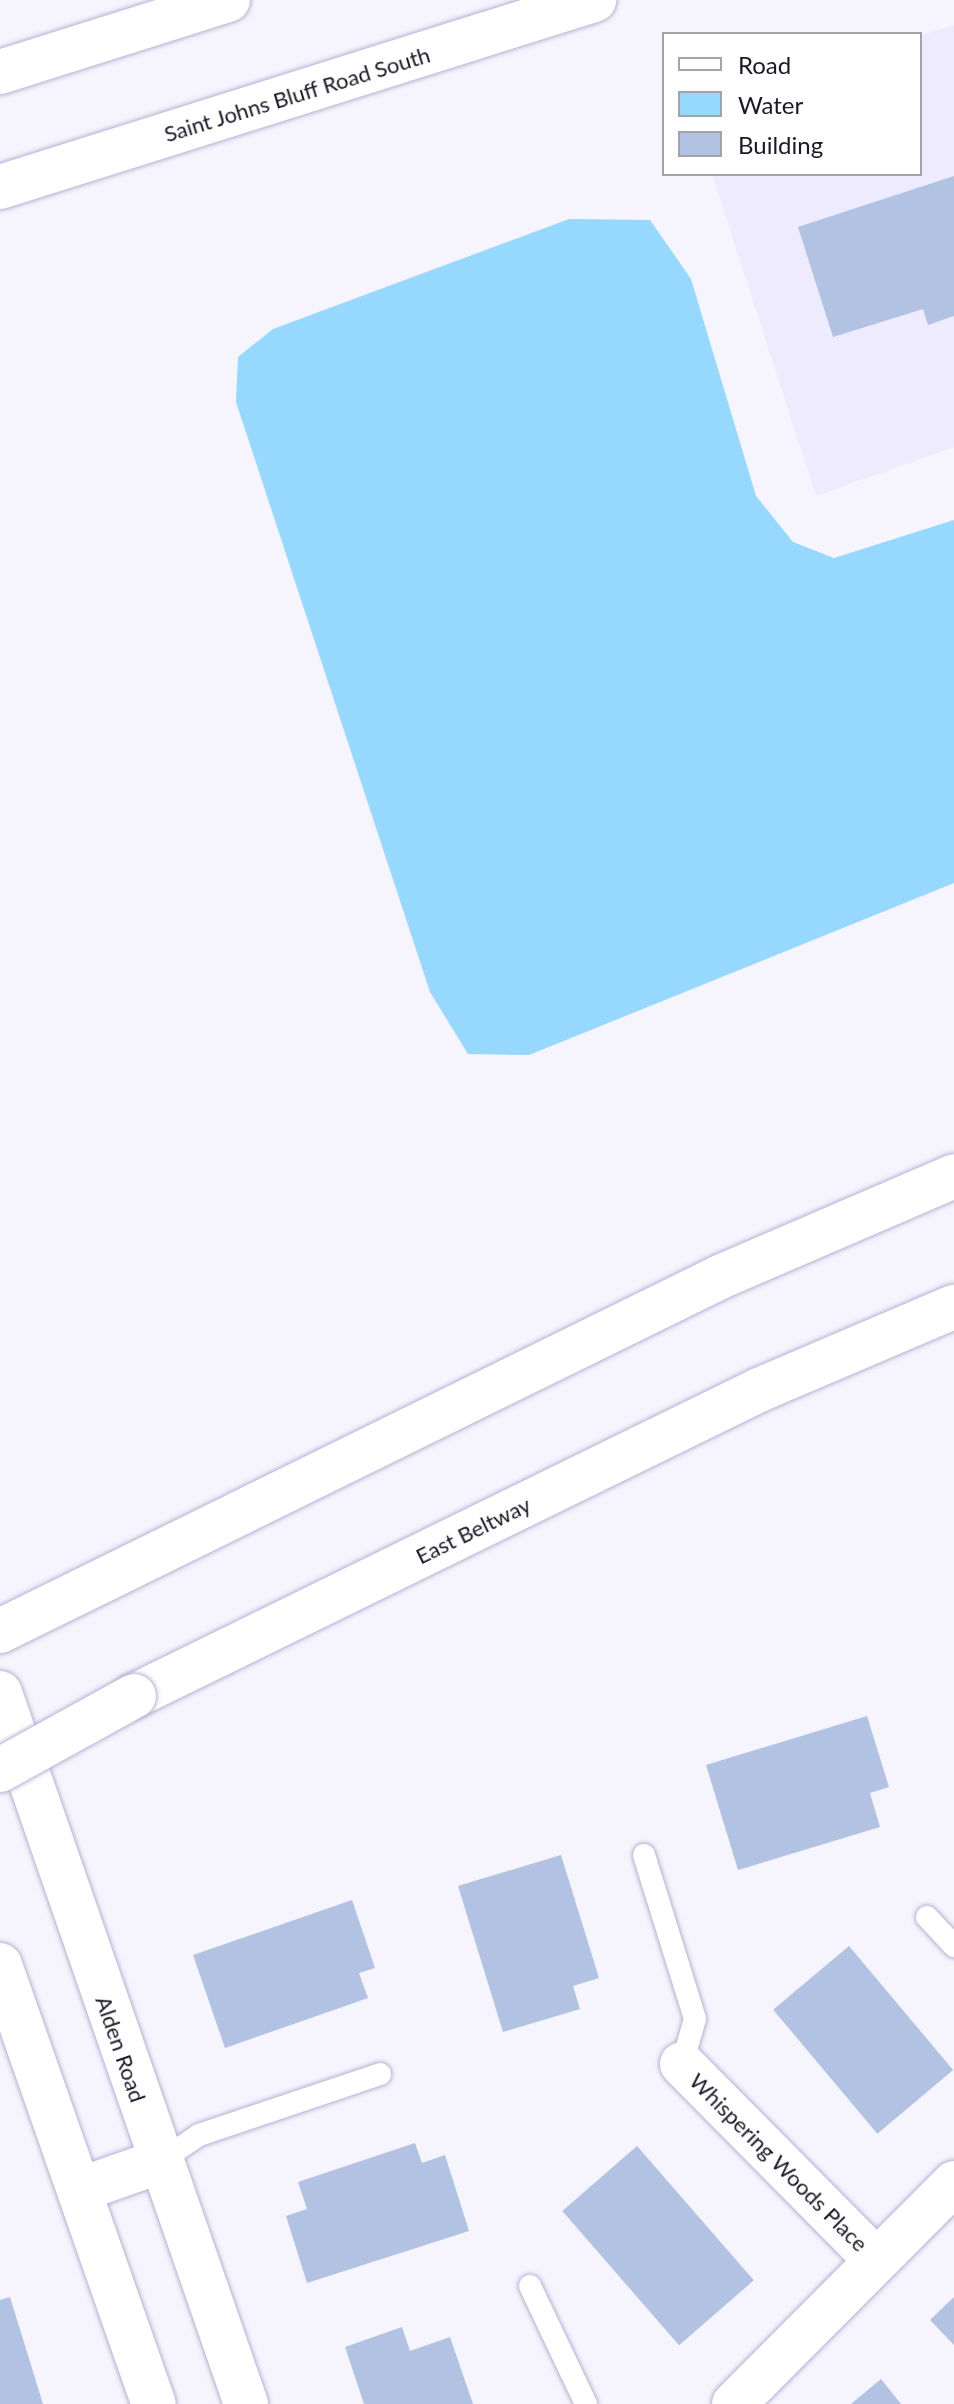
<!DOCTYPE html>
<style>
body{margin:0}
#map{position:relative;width:954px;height:2404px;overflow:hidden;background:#f6f5fd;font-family:Lato,sans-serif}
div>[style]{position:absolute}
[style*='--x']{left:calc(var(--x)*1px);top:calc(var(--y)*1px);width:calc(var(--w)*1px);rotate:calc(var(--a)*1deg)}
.built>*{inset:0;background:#edebfd}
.water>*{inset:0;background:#96d8fe}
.building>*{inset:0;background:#b1c2e3;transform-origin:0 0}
.roads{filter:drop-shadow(0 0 2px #b6b1d4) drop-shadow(0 0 2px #b6b1d4)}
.service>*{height:22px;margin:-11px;padding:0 11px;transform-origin:11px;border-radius:11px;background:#fff}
.minor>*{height:44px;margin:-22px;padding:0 22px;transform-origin:22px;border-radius:22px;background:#fff}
.tertiary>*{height:44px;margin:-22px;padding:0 22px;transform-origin:22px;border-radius:22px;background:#fff}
.secondary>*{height:44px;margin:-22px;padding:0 22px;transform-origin:22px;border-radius:22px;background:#fff}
.motorway>*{height:44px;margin:-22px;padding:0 22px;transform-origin:22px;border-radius:22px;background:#fff}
.bridges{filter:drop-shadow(0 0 2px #b6b1d4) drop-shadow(0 0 2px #b6b1d4)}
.motorway-bridge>*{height:44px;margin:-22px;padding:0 22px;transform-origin:22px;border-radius:22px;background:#fff}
span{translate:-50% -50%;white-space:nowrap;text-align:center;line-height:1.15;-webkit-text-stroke:8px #fff;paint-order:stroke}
.street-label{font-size:22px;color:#1b1926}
.legend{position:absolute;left:662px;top:32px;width:260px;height:144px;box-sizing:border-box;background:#fff;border:2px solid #a4a3a8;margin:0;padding:10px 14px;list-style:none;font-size:24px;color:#1b1926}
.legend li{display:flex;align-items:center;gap:16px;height:40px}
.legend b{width:40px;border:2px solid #a4a3a8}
</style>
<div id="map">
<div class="built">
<div style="clip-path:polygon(954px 25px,954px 447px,816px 496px,712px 174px,920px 174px,920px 36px)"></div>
</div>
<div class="water">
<div style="clip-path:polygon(569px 219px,650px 220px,691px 279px,756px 496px,793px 542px,834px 558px,954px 520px,954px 883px,529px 1055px,468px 1054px,430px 992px,236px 402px,238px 357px,273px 329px)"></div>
</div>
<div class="building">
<div style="clip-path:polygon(954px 176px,954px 316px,928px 325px,923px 309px,833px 337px,798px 227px)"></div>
<div style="clip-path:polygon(867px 1716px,889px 1787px,870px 1793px,880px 1827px,738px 1870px,706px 1765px)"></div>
<div style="clip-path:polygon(561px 1855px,599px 1978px,573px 1986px,580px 2009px,503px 2032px,458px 1886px)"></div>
<div style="clip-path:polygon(352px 1900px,375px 1968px,359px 1973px,368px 1998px,225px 2048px,193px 1955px)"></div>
<div style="left:849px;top:1946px;width:162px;height:99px;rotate:50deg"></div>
<div style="clip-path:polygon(415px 2143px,422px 2163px,445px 2155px,469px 2231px,307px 2283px,286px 2216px,307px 2209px,298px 2182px)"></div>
<div style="left:637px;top:2146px;width:178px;height:99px;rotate:49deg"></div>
<div style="clip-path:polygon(10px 2297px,43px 2404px,0 2404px,0 2300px)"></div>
<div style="clip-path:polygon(954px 2297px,954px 2345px,930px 2320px)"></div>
<div style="clip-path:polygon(402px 2327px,410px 2351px,450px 2337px,473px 2404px,364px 2404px,345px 2347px)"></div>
<div style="clip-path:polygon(881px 2379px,901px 2404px,851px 2404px)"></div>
</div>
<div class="roads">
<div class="service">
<div style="--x:644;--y:1855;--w:172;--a:72.7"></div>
<div style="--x:695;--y:2019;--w:47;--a:106.1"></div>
<div style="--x:927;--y:1917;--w:40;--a:47"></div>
<div style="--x:161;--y:2161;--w:46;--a:-34.4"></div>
<div style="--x:199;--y:2135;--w:191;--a:-18.6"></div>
<div style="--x:530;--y:2286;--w:131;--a:64.6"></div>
</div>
<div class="minor">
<div style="--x:682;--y:2064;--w:274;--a:45.3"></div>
<div style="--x:734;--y:2404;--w:312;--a:-45.1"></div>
</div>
<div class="tertiary">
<div style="--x:0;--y:1693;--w:752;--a:70.91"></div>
<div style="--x:0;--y:1965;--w:465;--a:70.7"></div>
<div style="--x:79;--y:2190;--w:87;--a:-19.5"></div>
</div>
<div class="secondary">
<div style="--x:0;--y:72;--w:239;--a:-17.5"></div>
<div style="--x:0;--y:187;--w:623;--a:-17.47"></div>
</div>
<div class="motorway">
<div style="--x:0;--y:1631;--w:802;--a:-26.18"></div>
<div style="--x:720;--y:1277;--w:255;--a:-23.3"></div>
<div style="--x:134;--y:1696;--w:696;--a:-26.09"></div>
<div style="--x:759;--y:1390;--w:212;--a:-23.1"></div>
</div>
</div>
<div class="bridges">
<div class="motorway-bridge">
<div style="--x:0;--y:1770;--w:153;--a:-28.9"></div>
</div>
</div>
<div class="street-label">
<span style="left:297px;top:94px;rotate:-17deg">Saint Johns Bluff Road South</span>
<span style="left:473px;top:1530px;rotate:-26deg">East Beltway</span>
<span style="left:121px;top:2049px;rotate:71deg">Alden Road</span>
<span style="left:779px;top:2162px;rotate:45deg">Whispering Woods Place</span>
</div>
<ul class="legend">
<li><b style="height:10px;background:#fff"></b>Road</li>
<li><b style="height:22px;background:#96d8fe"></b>Water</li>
<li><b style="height:22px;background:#b1c2e3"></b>Building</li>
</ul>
</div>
